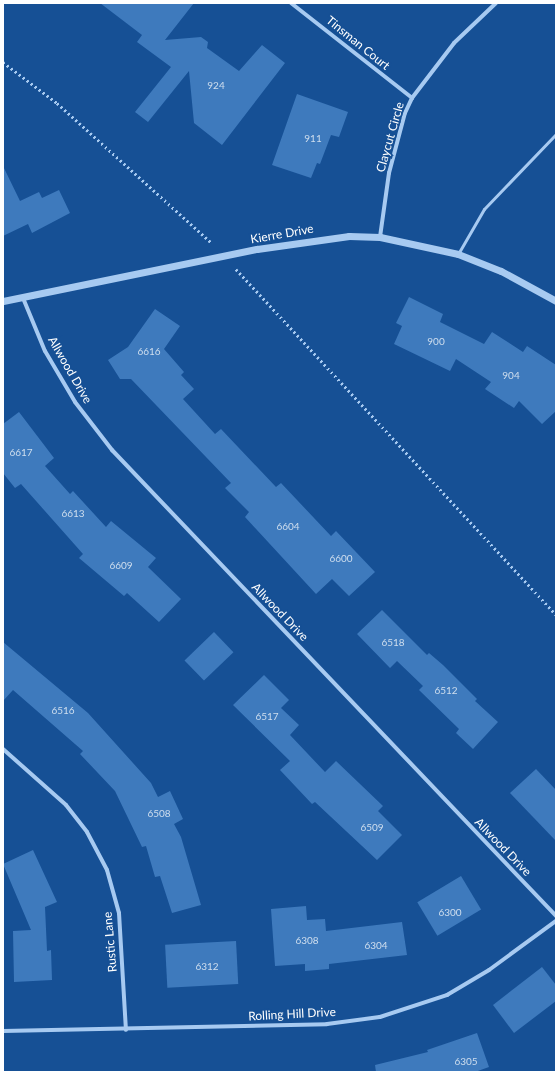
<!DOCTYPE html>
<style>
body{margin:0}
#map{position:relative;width:559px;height:1075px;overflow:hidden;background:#165095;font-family:Lato,sans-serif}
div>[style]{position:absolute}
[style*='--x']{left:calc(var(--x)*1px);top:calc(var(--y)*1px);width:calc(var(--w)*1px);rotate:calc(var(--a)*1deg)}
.building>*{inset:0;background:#3e7abd;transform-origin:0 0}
.path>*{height:2.5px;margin-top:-1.25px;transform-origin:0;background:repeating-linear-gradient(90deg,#a7caf1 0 2px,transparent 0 5px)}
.service>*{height:3px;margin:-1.5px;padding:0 1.5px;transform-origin:1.5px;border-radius:1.5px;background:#a7caf1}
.minor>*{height:4px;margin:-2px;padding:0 2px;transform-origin:2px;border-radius:2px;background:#a7caf1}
.tertiary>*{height:7px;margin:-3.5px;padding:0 3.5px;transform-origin:3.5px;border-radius:3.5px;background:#a7caf1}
span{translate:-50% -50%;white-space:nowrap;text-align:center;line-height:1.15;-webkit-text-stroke:3.5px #165095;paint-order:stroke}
.number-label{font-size:10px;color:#cfdeee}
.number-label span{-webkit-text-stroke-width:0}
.street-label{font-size:12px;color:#fff}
.frame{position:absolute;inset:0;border:4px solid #fff;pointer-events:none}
</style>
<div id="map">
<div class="building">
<div style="clip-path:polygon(100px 3px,194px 3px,165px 40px,201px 37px,208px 42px,207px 48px,239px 71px,262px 45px,285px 63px,222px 145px,194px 123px,189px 71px,148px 122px,135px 112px,171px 67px,137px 42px,142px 35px)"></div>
<div style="clip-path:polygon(297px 94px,348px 112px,339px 137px,331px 135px,320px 164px,317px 163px,311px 178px,272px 165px)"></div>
<div style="clip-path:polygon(3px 166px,20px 201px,39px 192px,42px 198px,59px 190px,70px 213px,32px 233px,28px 224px,3px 236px)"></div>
<div style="clip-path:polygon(409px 297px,443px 314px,440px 322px,484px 344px,492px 332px,523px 352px,527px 346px,556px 365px,556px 411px,542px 424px,519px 401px,514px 408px,485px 389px,491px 382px,456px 359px,450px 371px,394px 344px,402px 326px,396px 323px)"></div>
<div style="clip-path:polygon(155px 309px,180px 326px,164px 349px,184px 372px,181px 375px,194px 389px,183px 399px,215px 434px,221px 429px,276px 487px,281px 483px,331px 536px,336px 531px,375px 572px,349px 596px,332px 579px,316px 594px,245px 517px,249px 512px,225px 488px,231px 483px,131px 379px,120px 379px,108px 360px,128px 347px)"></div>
<div style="clip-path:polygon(19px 412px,54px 458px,45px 466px,70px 494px,73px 491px,106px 527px,111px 521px,156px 558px,148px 567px,181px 599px,159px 622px,127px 593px,124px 596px,79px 558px,83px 554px,21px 484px,15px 488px,3px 473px,3px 424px)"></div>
<div style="clip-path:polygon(382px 610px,427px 655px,429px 653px,443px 665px,477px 699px,475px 701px,498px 722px,473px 749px,456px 733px,459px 729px,419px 690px,423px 686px,397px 661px,390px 668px,357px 634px)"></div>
<div style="left:214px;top:632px;width:28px;height:41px;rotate:46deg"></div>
<div style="clip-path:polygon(3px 642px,88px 713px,151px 783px,158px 797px,170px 791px,183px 819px,174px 824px,181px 837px,201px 905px,172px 913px,160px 876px,155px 877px,146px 846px,142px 847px,115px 791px,80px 754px,83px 751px,13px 690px,3px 701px)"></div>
<div style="clip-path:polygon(264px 675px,289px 700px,281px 708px,299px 725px,290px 735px,325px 772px,336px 761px,383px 806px,378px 811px,402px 835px,377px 860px,315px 802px,312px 804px,280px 770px,290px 761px,233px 705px)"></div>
<div style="clip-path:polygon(536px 769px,556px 790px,556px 841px,510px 793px)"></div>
<div style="clip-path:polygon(33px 850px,57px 902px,45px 907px,47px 951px,51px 950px,52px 980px,14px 982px,13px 931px,31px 930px,3px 864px)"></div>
<div style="left:461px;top:876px;width:39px;height:51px;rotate:59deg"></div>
<div style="clip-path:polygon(306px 906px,307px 920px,325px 919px,326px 931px,402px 922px,407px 955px,329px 964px,329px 969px,305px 971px,305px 964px,275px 966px,271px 909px)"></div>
<div style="left:236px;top:941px;width:43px;height:71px;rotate:87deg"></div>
<div style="clip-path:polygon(542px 967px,556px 985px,556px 1001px,514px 1033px,493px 1005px)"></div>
<div style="clip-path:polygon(477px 1033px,489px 1067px,475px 1072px,376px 1072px,375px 1065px,428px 1052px,427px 1050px)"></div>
</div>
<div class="path">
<div style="--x:3;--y:62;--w:68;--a:37.2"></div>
<div style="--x:57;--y:103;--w:209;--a:42.1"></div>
<div style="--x:236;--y:269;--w:471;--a:47.2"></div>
</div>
<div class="service">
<div style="--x:458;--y:254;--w:52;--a:-60"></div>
<div style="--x:484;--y:209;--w:104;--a:-46.2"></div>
</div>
<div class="minor">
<div style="--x:291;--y:3;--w:154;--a:38.1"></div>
<div style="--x:380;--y:237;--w:65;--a:-82"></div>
<div style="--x:389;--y:173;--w:62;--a:-75.1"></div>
<div style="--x:405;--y:113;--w:17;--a:-65"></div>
<div style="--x:412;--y:98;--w:69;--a:-52.6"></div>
<div style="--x:454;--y:43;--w:58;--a:-43.6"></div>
<div style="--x:23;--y:298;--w:57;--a:67.5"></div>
<div style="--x:45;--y:351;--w:59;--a:59.5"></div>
<div style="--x:75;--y:402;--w:61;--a:52.4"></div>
<div style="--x:112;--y:450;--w:644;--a:46.38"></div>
<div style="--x:3;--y:749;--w:84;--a:41.6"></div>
<div style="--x:66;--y:805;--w:34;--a:52"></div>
<div style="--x:87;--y:832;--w:43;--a:62.2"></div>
<div style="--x:107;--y:870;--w:45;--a:74.4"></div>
<div style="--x:119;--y:913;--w:117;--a:86.6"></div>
<div style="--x:3;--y:1031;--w:324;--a:-1.2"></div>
<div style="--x:327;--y:1024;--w:53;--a:-7.5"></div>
<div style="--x:380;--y:1017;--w:71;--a:-18.2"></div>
<div style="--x:447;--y:995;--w:49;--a:-30.8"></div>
<div style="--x:489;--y:970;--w:83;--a:-36.2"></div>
</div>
<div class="tertiary">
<div style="--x:3;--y:301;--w:259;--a:-11.6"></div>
<div style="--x:257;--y:249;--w:93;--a:-8"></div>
<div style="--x:349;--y:236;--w:31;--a:2"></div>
<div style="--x:380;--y:237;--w:80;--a:12.3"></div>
<div style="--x:458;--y:254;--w:46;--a:21.6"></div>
<div style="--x:501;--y:271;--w:63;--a:28.6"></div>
</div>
<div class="number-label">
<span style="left:216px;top:86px">924</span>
<span style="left:313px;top:139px">911</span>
<span style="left:436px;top:342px">900</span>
<span style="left:149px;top:352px">6616</span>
<span style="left:511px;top:376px">904</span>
<span style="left:21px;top:453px">6617</span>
<span style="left:73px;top:514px">6613</span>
<span style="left:288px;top:527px">6604</span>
<span style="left:341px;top:559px">6600</span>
<span style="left:121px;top:566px">6609</span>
<span style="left:393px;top:643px">6518</span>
<span style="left:446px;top:691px">6512</span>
<span style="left:63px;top:711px">6516</span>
<span style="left:267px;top:717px">6517</span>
<span style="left:159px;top:814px">6508</span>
<span style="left:372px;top:828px">6509</span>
<span style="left:450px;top:913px">6300</span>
<span style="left:307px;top:941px">6308</span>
<span style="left:376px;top:946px">6304</span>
<span style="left:207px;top:967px">6312</span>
<span style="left:466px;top:1062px">6305</span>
</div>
<div class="street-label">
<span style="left:358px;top:43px;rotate:39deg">Tinsman Court</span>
<span style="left:390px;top:137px;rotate:-74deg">Claycut Circle</span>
<span style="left:282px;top:234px;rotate:-10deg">Kierre Drive</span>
<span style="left:70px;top:370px;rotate:60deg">Allwood Drive</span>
<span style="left:280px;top:612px;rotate:46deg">Allwood Drive</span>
<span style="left:503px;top:847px;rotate:46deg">Allwood Drive</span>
<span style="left:110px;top:942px;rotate:-95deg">Rustic Lane</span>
<span style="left:292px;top:1014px;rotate:-3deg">Rolling Hill Drive</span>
</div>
<div class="frame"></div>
</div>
